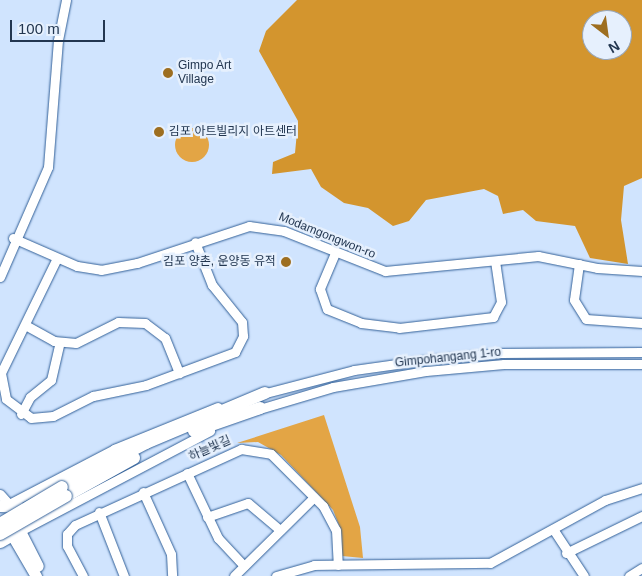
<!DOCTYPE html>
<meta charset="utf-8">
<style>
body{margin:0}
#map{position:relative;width:642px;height:576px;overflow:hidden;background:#d0e4fe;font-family:Arial,"Noto Sans KR",sans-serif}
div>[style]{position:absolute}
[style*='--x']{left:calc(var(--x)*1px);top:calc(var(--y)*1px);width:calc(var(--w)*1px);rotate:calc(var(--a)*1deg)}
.green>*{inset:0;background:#e3a545}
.round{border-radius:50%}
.forest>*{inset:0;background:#d3952e}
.roads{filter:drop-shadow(0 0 1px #326098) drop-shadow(0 0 1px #326098)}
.minor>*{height:9px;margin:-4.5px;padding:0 4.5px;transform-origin:4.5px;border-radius:4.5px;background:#fff}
.major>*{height:11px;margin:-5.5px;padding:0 5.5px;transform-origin:5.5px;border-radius:5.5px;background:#fff}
.highway>*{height:12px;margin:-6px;padding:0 6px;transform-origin:6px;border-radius:6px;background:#fff}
.bridges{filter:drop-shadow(0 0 1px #326098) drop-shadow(0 0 1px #326098)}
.highway-bridge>*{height:12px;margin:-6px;padding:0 6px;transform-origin:6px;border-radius:6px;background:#fff}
.dots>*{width:14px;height:14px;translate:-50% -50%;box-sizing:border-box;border:2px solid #e6f0fd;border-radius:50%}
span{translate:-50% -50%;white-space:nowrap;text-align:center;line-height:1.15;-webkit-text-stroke:5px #e6f0fd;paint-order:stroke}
.poi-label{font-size:12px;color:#223650}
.left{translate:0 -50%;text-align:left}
.right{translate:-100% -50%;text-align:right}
.street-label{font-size:12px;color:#223650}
.north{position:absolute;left:582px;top:10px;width:50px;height:50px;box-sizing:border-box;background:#e6f0fd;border:1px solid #98a6b8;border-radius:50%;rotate:150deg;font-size:14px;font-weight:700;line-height:20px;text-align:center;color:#223650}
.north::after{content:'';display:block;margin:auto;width:18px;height:22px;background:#9d6e20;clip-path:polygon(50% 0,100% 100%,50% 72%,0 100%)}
.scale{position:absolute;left:10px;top:20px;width:95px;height:22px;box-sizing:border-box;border:2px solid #223650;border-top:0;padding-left:6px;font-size:15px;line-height:18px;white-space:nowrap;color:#223650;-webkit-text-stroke:4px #e6f0fd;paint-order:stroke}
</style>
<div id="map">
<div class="green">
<div class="round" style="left:175px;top:128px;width:34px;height:34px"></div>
<div style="clip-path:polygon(324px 415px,360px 527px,363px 558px,342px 556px,340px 528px,333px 510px,281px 455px,258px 442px,237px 443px)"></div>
</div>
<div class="forest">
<div style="clip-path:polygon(evenodd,297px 0,642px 0,642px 178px,624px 186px,621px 220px,628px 264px,590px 258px,575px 226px,536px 221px,523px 210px,503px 214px,498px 196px,484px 189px,426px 200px,409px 221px,393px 226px,368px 208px,344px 203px,321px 187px,311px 169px,272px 174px,273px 162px,295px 153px,298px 121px,259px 51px,266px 31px,297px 0,592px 20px,622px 20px,622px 50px,592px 50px,592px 20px)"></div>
</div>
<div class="roads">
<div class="minor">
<div style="--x:13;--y:238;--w:70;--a:23.6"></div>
<div style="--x:77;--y:266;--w:24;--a:9"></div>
<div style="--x:101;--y:270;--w:37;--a:-11"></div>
<div style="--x:137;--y:263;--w:118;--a:-18.3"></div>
<div style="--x:249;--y:226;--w:35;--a:8"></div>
<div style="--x:284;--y:231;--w:109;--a:21.6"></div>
<div style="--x:385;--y:271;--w:154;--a:-5.6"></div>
<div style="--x:538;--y:256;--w:60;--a:11.5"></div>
<div style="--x:597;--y:268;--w:45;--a:3.8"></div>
<div style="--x:335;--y:253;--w:39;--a:113"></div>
<div style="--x:320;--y:289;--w:21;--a:71"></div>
<div style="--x:327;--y:309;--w:37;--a:22"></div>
<div style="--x:361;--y:323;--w:38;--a:7"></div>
<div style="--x:399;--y:328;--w:95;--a:-6.7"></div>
<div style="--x:493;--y:317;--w:17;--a:-62"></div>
<div style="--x:501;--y:302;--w:41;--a:-98.3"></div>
<div style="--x:57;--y:258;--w:128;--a:116"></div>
<div style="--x:1;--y:373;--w:26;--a:79"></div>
<div style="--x:6;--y:399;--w:31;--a:37"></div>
<div style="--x:31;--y:418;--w:22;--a:-5"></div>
<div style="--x:53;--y:416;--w:45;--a:-26.6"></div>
<div style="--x:93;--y:396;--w:54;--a:-11.7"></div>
<div style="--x:146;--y:385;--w:95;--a:-20.3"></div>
<div style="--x:235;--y:352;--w:18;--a:-63"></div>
<div style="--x:243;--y:336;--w:14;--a:-94"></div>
<div style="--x:242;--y:322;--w:48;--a:-129"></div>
<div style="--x:212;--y:285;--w:46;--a:-111.6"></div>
<div style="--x:579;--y:264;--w:36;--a:98"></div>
<div style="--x:574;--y:300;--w:22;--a:58"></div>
<div style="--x:586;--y:319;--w:56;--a:4.1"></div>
<div style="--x:0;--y:277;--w:120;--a:-66.4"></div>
<div style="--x:48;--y:167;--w:127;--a:-85.5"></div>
<div style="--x:58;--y:40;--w:41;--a:-78.7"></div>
<div style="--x:27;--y:326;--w:31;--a:29"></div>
<div style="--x:54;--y:341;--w:22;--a:5"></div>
<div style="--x:76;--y:343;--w:47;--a:-26.6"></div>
<div style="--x:118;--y:322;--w:27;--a:2"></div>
<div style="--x:145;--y:323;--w:25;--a:37"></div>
<div style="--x:165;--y:338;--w:38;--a:68"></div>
<div style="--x:262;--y:394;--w:95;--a:-14.6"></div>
<div style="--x:354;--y:370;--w:72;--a:-8"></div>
<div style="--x:425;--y:360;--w:76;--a:-5.3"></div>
<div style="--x:501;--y:353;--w:141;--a:-0.4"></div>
<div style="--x:256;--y:410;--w:80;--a:-16.6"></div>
<div style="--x:333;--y:387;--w:94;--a:-9.8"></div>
<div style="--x:426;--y:371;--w:78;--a:-5.1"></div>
<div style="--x:504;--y:364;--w:138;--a:0"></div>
<div style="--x:21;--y:414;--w:19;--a:-62"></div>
<div style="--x:30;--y:397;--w:27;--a:-39"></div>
<div style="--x:51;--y:380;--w:39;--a:-77"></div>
<div style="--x:187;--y:473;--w:72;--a:64.5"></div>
<div style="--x:218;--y:538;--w:38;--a:47"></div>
<div style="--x:143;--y:492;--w:68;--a:65.7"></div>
<div style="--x:171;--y:554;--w:22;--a:87"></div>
<div style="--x:0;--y:494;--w:13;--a:48"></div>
<div style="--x:9;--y:504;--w:119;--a:-27.6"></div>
<div style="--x:114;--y:449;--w:112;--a:-22"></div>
<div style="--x:99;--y:512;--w:69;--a:68.7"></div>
<div style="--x:207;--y:517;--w:43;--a:-18.9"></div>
<div style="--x:248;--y:503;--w:42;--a:40.2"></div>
<div style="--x:553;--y:529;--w:56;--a:56.6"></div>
<div style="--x:20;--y:531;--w:215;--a:-27.8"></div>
<div style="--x:566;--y:553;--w:85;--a:-26"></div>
<div style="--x:83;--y:576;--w:34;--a:-118"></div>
<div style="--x:67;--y:546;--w:12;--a:-90"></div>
<div style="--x:67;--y:534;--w:12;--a:-48"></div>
<div style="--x:75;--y:525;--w:183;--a:-24.6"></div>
<div style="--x:241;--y:449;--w:30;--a:9"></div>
<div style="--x:271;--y:454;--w:74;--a:45"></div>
<div style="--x:323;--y:506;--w:27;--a:62"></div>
<div style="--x:336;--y:530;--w:35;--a:87"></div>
<div style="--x:234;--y:576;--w:112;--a:-44.6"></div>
<div style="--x:276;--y:576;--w:40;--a:-16"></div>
<div style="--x:314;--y:565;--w:176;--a:-0.7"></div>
<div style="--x:490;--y:563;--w:131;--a:-28.7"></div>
<div style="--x:605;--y:500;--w:39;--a:-18"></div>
<div style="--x:629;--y:576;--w:15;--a:-32"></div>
</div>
<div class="major">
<div style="--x:0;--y:506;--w:18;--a:3"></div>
<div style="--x:18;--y:507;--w:15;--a:70"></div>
<div style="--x:23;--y:521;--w:10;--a:107"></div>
<div style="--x:20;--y:531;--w:9;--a:153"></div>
<div style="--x:12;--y:535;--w:12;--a:-166"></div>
<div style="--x:20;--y:531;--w:39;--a:63"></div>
<div style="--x:0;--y:542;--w:14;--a:-30"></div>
<div style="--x:12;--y:535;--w:48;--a:59.7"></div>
</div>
<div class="highway">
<div style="--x:194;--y:431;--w:70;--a:-19.2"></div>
<div style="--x:62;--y:487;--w:95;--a:-27.6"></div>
<div style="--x:146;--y:443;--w:129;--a:-22.8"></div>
<div style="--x:66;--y:496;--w:78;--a:-29.2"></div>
</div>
</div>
<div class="bridges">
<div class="highway-bridge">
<div style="--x:0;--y:524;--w:72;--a:-30.8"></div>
<div style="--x:0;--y:534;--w:76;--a:-29.9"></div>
</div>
</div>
<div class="dots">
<div style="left:168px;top:73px;background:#9d6e20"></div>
<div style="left:159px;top:132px;background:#9d6e20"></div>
<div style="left:286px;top:262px;background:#9d6e20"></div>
</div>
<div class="poi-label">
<span class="left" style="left:178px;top:73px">Gimpo Art<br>Village</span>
<span class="left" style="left:169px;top:132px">김포 아트빌리지 아트센터</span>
<span class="right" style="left:276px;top:262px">김포 양촌, 운양동 유적</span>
</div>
<div class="street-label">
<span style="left:327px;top:236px;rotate:22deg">Modamgongwon-ro</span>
<span style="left:448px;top:358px;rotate:-6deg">Gimpohangang 1-ro</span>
<span style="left:210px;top:449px;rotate:-24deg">하늘빛길</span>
</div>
<div class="north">N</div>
<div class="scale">100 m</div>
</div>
